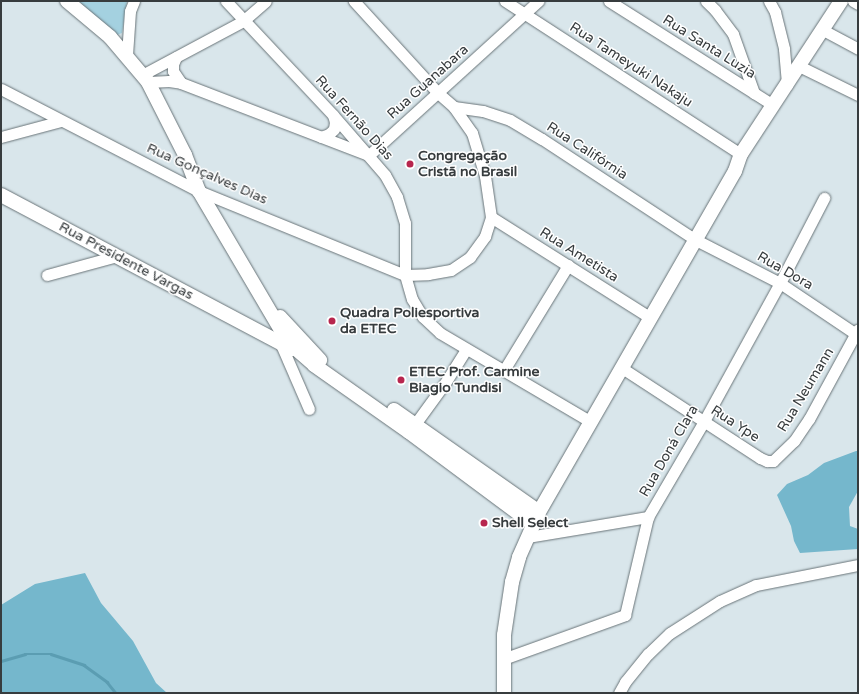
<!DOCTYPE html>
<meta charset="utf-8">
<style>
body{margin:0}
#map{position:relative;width:859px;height:694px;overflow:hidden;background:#d9e6eb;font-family:"Varela Round",sans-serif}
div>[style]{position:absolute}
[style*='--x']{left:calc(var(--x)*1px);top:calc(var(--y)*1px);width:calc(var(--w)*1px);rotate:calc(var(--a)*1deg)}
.green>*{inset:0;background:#a4d1e0}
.forest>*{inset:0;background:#75b7cc}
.stream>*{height:2.5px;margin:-1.25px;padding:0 1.25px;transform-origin:1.25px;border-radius:1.25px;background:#5b9db2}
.roads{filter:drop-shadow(0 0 1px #697478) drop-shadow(0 0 1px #697478)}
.minor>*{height:11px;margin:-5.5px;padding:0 5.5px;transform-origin:5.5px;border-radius:5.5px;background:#fff}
.major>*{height:14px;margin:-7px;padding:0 7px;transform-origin:7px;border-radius:7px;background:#fff}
.dots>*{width:11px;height:11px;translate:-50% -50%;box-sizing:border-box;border:2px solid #fff;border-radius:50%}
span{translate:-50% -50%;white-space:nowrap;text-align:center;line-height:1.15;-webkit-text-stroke:3px #fff;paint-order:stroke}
.street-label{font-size:14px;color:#373c3e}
.poi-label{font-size:14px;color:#373c3e;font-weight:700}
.left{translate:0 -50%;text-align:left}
.frame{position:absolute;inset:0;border:2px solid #373c3e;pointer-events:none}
</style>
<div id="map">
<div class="green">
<div style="clip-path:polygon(72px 1px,127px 1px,122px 33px,117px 35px)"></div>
</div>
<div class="forest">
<div style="clip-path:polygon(856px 451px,858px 451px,858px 491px,849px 507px,850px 526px,858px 529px,858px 549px,800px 553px,794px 541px,791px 526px,777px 495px,787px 484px,808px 475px,824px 463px)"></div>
<div style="clip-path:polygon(85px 573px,101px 603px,133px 641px,156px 683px,167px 693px,1px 693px,1px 605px,35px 584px)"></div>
</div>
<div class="stream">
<div style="--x:1;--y:661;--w:25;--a:-16"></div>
<div style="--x:25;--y:654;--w:26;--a:0"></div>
<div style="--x:51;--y:654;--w:35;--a:18"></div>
<div style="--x:84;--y:665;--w:29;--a:36"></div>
<div style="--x:107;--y:682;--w:14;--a:51"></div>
</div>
<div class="roads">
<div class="minor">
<div style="--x:226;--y:1;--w:156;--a:46.8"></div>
<div style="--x:333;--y:115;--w:79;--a:49.1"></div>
<div style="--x:385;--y:175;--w:25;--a:61"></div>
<div style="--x:397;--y:197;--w:27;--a:73"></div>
<div style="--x:405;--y:223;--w:52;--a:90"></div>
<div style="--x:405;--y:275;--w:25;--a:74"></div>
<div style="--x:412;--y:299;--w:21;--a:59"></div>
<div style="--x:423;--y:317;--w:23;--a:43"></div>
<div style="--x:440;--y:333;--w:175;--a:30.5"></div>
<div style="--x:505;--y:1;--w:281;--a:33"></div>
<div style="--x:609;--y:1;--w:194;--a:32.4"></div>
<div style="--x:706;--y:1;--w:13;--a:45"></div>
<div style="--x:715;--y:10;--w:30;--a:53"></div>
<div style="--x:733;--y:34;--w:63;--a:70.4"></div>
<div style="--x:769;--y:1;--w:13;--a:61"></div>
<div style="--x:775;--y:12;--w:38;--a:76"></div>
<div style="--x:784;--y:49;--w:36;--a:85"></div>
<div style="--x:853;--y:1;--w:6;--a:31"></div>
<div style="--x:823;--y:30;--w:40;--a:28"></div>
<div style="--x:127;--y:55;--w:44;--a:-86.1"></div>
<div style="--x:130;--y:11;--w:11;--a:-68"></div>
<div style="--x:176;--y:57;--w:8;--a:113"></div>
<div style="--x:173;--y:64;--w:7;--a:90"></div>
<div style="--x:173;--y:71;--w:14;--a:56"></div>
<div style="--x:799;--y:66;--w:66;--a:26.2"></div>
<div style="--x:142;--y:75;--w:115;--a:-28.1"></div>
<div style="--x:243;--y:21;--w:30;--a:-41"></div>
<div style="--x:148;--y:82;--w:21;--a:-3"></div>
<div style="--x:169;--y:81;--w:12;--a:9"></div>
<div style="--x:181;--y:83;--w:201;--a:21"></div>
<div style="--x:369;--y:155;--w:229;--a:-42.3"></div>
<div style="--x:1;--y:89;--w:223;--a:27.3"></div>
<div style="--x:199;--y:191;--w:222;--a:22.2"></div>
<div style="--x:405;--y:275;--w:23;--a:-2"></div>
<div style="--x:428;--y:274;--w:23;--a:-10"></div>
<div style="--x:451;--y:270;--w:23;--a:-34"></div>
<div style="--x:470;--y:257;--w:26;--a:-54"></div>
<div style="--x:485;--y:236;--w:20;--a:-72"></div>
<div style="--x:491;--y:217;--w:41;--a:-98.3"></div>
<div style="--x:485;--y:176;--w:45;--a:-106.8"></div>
<div style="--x:472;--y:133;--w:32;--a:-125"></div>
<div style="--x:454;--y:107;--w:21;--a:-139"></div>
<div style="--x:438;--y:93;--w:125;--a:-132.4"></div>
<div style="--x:454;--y:107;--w:29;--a:8"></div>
<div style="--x:483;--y:111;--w:28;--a:18"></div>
<div style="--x:510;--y:120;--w:37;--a:31"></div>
<div style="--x:542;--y:139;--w:184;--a:33.3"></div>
<div style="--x:696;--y:240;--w:94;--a:27.1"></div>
<div style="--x:780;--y:283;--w:92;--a:33.9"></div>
<div style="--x:1;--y:137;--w:62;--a:-14.9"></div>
<div style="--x:321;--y:137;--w:9;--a:-21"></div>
<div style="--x:329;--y:134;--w:7;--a:-45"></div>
<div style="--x:334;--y:129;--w:7;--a:-82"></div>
<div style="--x:335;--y:122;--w:7;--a:-106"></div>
<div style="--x:491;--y:217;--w:189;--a:32.3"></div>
<div style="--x:47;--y:275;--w:73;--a:-15.2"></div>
<div style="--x:280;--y:342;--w:73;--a:66.6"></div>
<div style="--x:622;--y:368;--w:165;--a:33.1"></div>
<div style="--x:760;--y:458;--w:8;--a:23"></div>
<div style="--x:767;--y:461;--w:6;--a:0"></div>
<div style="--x:773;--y:461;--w:29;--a:-44"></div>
<div style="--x:794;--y:441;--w:27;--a:-56"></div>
<div style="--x:809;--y:419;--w:102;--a:-61.4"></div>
<div style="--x:504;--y:370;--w:123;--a:-58.6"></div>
<div style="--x:410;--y:431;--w:59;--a:-53.9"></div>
<div style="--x:445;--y:383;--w:40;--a:-58"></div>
<div style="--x:528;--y:537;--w:122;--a:-9.5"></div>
<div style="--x:503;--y:659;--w:130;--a:-19.8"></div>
<div style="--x:625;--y:615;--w:101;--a:-76.8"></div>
<div style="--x:648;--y:517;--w:111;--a:-59.7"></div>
<div style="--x:704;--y:421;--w:158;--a:-61.2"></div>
<div style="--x:780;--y:283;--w:96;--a:-62.6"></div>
<div style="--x:619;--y:693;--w:13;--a:-61"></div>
<div style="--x:625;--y:682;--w:36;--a:-51"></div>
<div style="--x:648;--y:654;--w:30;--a:-44"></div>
<div style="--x:670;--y:633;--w:59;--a:-32.6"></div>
<div style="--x:720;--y:601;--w:39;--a:-24"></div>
<div style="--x:756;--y:585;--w:104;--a:-11.1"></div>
</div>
<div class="major">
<div style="--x:67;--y:1;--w:56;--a:39.9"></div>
<div style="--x:110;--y:37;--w:59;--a:49.8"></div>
<div style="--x:148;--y:82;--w:82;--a:63.1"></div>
<div style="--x:185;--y:155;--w:39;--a:69"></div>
<div style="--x:199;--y:191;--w:175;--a:59.5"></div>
<div style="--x:288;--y:342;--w:35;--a:41"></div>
<div style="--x:314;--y:365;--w:116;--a:35.2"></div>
<div style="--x:409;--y:432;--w:154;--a:36.6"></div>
<div style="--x:1;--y:195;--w:329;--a:27.9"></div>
<div style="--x:280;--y:317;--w:59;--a:47.1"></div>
<div style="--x:394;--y:410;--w:177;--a:35.1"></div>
<div style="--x:504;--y:693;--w:58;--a:-90"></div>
<div style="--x:504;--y:635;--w:54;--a:-81.4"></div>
<div style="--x:512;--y:582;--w:26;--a:-74"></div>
<div style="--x:519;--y:557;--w:49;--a:-66"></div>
<div style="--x:539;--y:512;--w:393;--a:-60.1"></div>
<div style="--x:735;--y:171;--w:18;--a:-71"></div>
<div style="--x:741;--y:154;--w:183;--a:-56.8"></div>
</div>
</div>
<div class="dots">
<div style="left:410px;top:164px;background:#b7264e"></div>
<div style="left:332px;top:321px;background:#b7264e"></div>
<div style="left:401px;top:380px;background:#b7264e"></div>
<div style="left:484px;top:523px;background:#b7264e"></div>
</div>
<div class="street-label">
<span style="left:709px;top:47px;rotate:32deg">Rua Santa Luzia</span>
<span style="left:631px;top:65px;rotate:33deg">Rua Tameyuki Nakaju</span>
<span style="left:428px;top:82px;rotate:-42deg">Rua Guanabara</span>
<span style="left:354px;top:118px;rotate:48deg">Rua Fernão Dias</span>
<span style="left:587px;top:151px;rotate:33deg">Rua Califórnia</span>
<span style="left:207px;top:174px;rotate:24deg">Rua Gonçalves Dias</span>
<span style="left:579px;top:255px;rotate:32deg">Rua Ametista</span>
<span style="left:126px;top:261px;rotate:28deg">Rua Presidente Vargas</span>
<span style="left:785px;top:271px;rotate:30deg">Rua Dora</span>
<span style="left:806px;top:390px;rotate:-59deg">Rua Neumann</span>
<span style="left:735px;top:424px;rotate:33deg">Rua Ype</span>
<span style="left:669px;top:451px;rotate:-60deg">Rua Doná Clara</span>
</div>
<div class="poi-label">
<span class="left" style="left:418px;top:164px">Congregação<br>Cristã no Brasil</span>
<span class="left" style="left:340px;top:321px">Quadra Poliesportiva<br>da ETEC</span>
<span class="left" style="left:409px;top:380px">ETEC Prof. Carmine<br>Biagio Tundisi</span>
<span class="left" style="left:492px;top:523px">Shell Select</span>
</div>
<div class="frame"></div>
</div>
